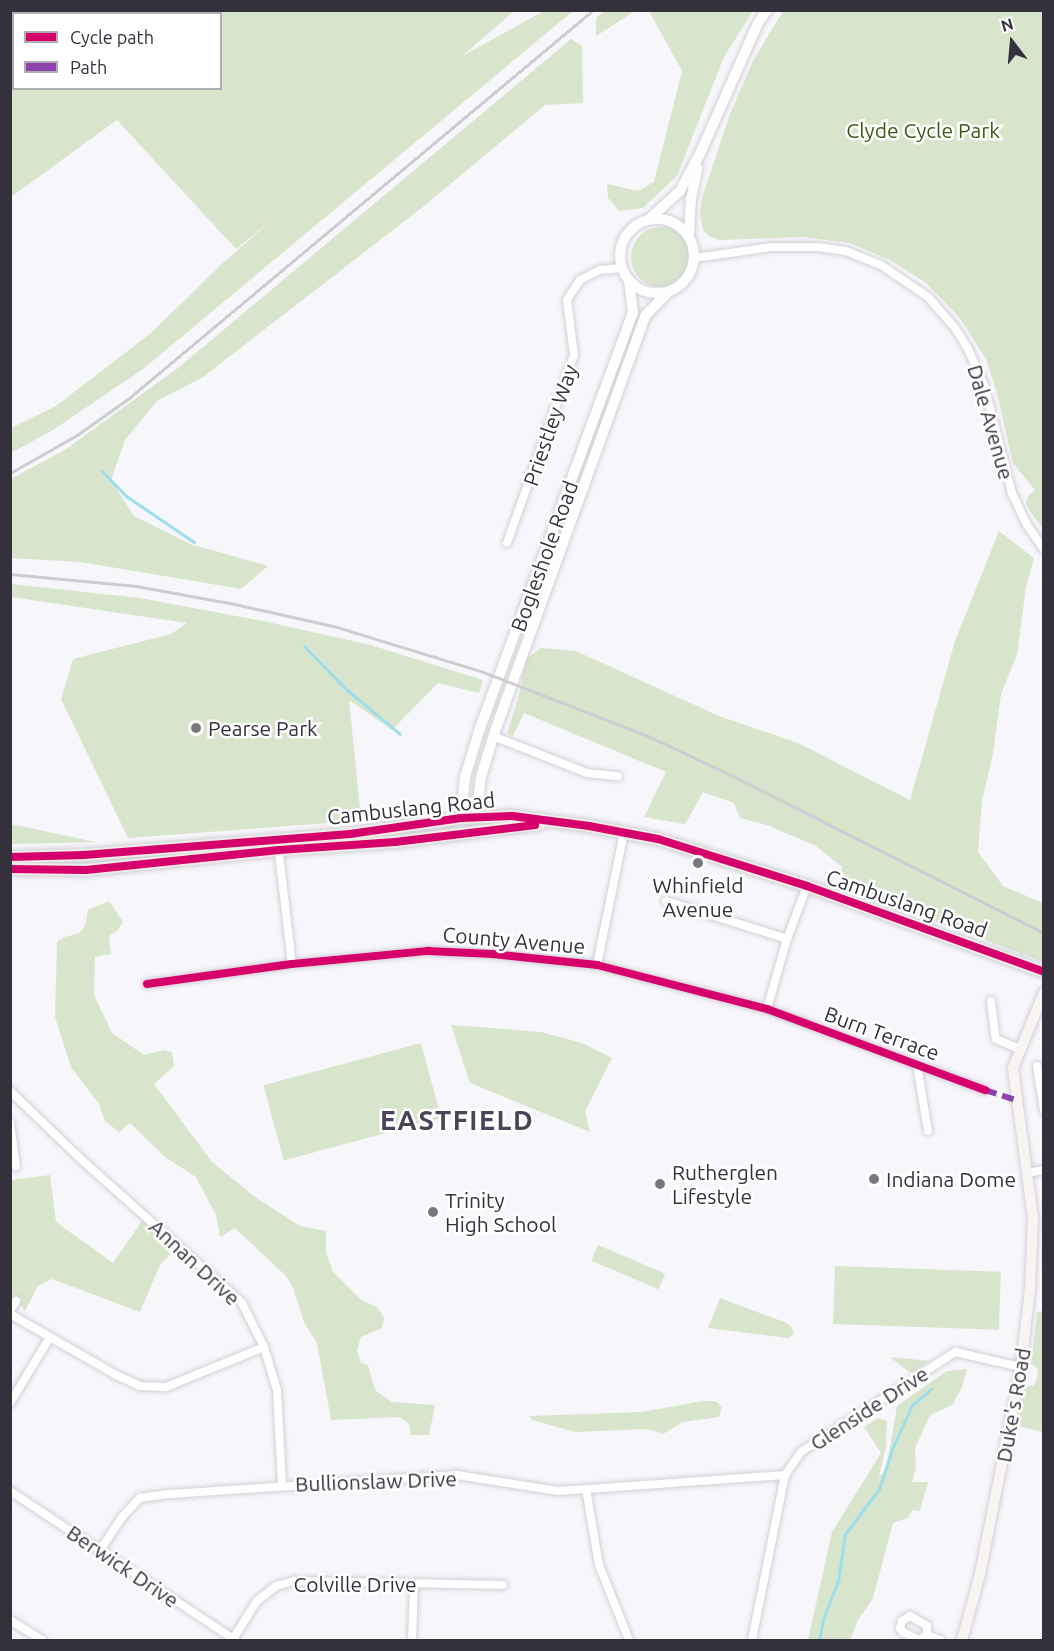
<!DOCTYPE html>
<style>
body{margin:0}
#map{position:relative;width:1054px;height:1651px;overflow:hidden;background:#f7f6fa;font-family:Ubuntu,sans-serif}
div>[style]{position:absolute}
[style*='--x']{left:calc(var(--x)*1px);top:calc(var(--y)*1px);width:calc(var(--w)*1px);rotate:calc(var(--a)*1deg)}
.green>*{inset:0;background:#d9e4cc;transform-origin:0 0}
.round{border-radius:50%}
.stream>*{height:3px;margin:-1.5px;padding:0 1.5px;transform-origin:1.5px;border-radius:1.5px;background:#9cdeeb}
.roads{filter:drop-shadow(0 0 2px #d2d0d8) drop-shadow(0 0 2px #d2d0d8)}
.minor>*{height:8px;margin:-4px;padding:0 4px;transform-origin:4px;border-radius:4px;background:#fefefe}
.tertiary>*{height:10px;margin:-5px;padding:0 5px;transform-origin:5px;border-radius:5px;background:#fefefe}
.tertiary>.ring{margin:-5px;padding:0;box-sizing:content-box;background:none;border:10px solid #fefefe;border-radius:50%}
.secondary>*{height:10px;margin:-5px;padding:0 5px;transform-origin:5px;border-radius:5px;background:#f8f4f2}
.primary>*{height:12px;margin:-6px;padding:0 6px;transform-origin:6px;border-radius:6px;background:#f1ece6}
.rail>*{height:3px;margin:-1.5px;padding:0 1.5px;transform-origin:1.5px;border-radius:1.5px;background:#cdcccf}
.quiet>*{height:6px;margin-top:-3px;transform-origin:0;background:repeating-linear-gradient(90deg,#8e44ad 0 12px,transparent 0 18px)}
.cycleway>*{height:8px;margin:-4px;padding:0 4px;transform-origin:4px;border-radius:4px;background:#d6006c}
.dots>*{width:16px;height:16px;translate:-50% -50%;box-sizing:border-box;border:3px solid #fff;border-radius:50%}
span{translate:-50% -50%;white-space:nowrap;text-align:center;line-height:1.15;-webkit-text-stroke:5px #fff;paint-order:stroke}
.park-label{font-size:21px;color:#3f5913}
.street-label{font-size:21px;color:#34313c}
.poi-label{font-size:21px;color:#34313c}
.left{translate:0 -50%;text-align:left}
.district-label{font-size:27px;color:#4b435a;font-weight:700;letter-spacing:1.5px}
.frame{position:absolute;inset:0;border:12px solid #34313c;pointer-events:none}
.legend{position:absolute;left:12px;top:12px;width:210px;height:78px;box-sizing:border-box;background:#fff;border:2px solid #aeadb1;margin:0;padding:8px 10px;list-style:none;font-size:18px;color:#34313c}
.legend li{display:flex;align-items:center;gap:12px;height:30px}
.legend b{width:30px;border:2px solid #aeadb1}
.north{position:absolute;left:982px;top:12px;width:60px;height:60px;-webkit-text-stroke:4px #fff;paint-order:stroke;rotate:344deg;font-size:16px;font-weight:700;line-height:24px;text-align:center;color:#34313c}
.north::after{content:'';display:block;margin:auto;width:21px;height:27px;background:#34313c;clip-path:polygon(50% 0,100% 100%,50% 72%,0 100%)}
</style>
<div id="map">
<div class="green">
<div style="clip-path:polygon(evenodd,11px 10px,514px 11px,462px 56px,544px 11px,573px 11px,143px 369px,53px 430px,11px 453px,11px 428px,56px 406px,151px 333px,225px 261px,274px 218px,236px 249px,117px 120px,11px 197px,11px 10px,14px 14px,220px 14px,220px 88px,14px 88px,14px 14px)"></div>
<div style="clip-path:polygon(605px 11px,605px 10px,635px 11px,596px 36px,596px 18px)"></div>
<div style="clip-path:polygon(649px 11px,753px 11px,724px 57px,677px 176px,643px 208px,619px 211px,608px 198px,607px 184px,638px 191px,654px 182px,682px 71px)"></div>
<div style="clip-path:polygon(783px 11px,1043px 11px,1043px 528px,1031px 513px,1026px 503px,1028px 496px,1035px 490px,1013px 463px,997px 393px,986px 359px,959px 317px,926px 283px,890px 260px,849px 243px,804px 237px,719px 240px,709px 236px,703px 230px,700px 214px,702px 198px,730px 114px,753px 61px)"></div>
<div style="clip-path:polygon(571px 39px,582px 46px,583px 103px,545px 105px,424px 206px,203px 377px,157px 401px,125px 440px,111px 480px,134px 516px,190px 544px,268px 566px,241px 589px,81px 562px,11px 558px,11px 479px,66px 449px,178px 368px)"></div>
<div class="round" style="left:631px;top:227px;width:60px;height:60px"></div>
<div style="clip-path:polygon(999px 531px,1034px 558px,1026px 587px,1017px 655px,1001px 694px,993px 754px,982px 801px,978px 852px,1003px 886px,1043px 903px,1043px 962px,838px 885px,842px 867px,816px 846px,769px 826px,740px 818px,734px 803px,703px 792px,685px 824px,644px 817px,666px 772px,524px 713px,513px 736px,507px 734px,518px 698px,526px 659px,541px 648px,576px 651px,719px 716px,798px 743px,910px 800px,955px 641px)"></div>
<div style="clip-path:polygon(11px 584px,140px 598px,263px 621px,371px 645px,483px 680px,479px 693px,438px 683px,392px 730px,349px 700px,360px 809px,368px 820px,128px 838px,61px 699px,73px 659px,171px 634px,187px 623px,11px 597px)"></div>
<div style="clip-path:polygon(11px 824px,95px 842px,11px 844px)"></div>
<div style="clip-path:polygon(109px 901px,123px 922px,117px 931px,109px 936px,111px 954px,95px 957px,94px 995px,112px 1033px,144px 1055px,164px 1050px,172px 1052px,174px 1066px,154px 1084px,212px 1162px,258px 1199px,300px 1226px,326px 1231px,326px 1253px,333px 1272px,361px 1300px,377px 1307px,384px 1318px,382px 1328px,361px 1337px,357px 1350px,361px 1363px,368px 1365px,375px 1390px,392px 1402px,435px 1405px,429px 1435px,411px 1435px,409px 1424px,400px 1417px,331px 1420px,317px 1343px,304px 1322px,293px 1288px,286px 1276px,235px 1228px,220px 1237px,216px 1215px,196px 1177px,165px 1157px,130px 1123px,119px 1132px,105px 1121px,99px 1104px,71px 1067px,55px 1017px,57px 942px,64px 937px,78px 934px,85px 926px,88px 910px)"></div>
<div style="clip-path:polygon(451px 1025px,541px 1032px,582px 1043px,612px 1058px,585px 1111px,590px 1132px,470px 1083px)"></div>
<div style="left:421px;top:1043px;width:78px;height:163px;rotate:75deg"></div>
<div style="clip-path:polygon(50px 1175px,56px 1222px,113px 1263px,142px 1221px,174px 1250px,160px 1265px,140px 1312px,52px 1279px,37px 1287px,25px 1311px,11px 1294px,10px 1180px)"></div>
<div style="left:598px;top:1245px;width:73px;height:17px;rotate:23deg"></div>
<div style="left:835px;top:1266px;width:166px;height:58px;rotate:2deg"></div>
<div style="clip-path:polygon(720px 1298px,784px 1322px,791px 1326px,794px 1334px,788px 1338px,708px 1328px)"></div>
<div style="clip-path:polygon(1043px 1311px,1044px 1311px,1043px 1432px,1017px 1426px,1025px 1387px,1034px 1385px,1038px 1375px,1037px 1368px,1031px 1364px,1037px 1312px)"></div>
<div style="clip-path:polygon(890px 1357px,929px 1361px,913px 1373px,909px 1372px)"></div>
<div style="clip-path:polygon(967px 1369px,962px 1388px,952px 1405px,930px 1415px,915px 1448px,916px 1468px,912px 1482px,928px 1482px,920px 1511px,912px 1510px,908px 1518px,893px 1523px,873px 1598px,857px 1622px,850px 1640px,808px 1640px,832px 1532px,881px 1453px,864px 1427px,878px 1418px,887px 1421px,886px 1447px,879px 1476px,886px 1471px,897px 1406px,947px 1371px)"></div>
<div style="clip-path:polygon(703px 1401px,715px 1401px,722px 1406px,719px 1417px,683px 1422px,663px 1434px,648px 1429px,575px 1432px,532px 1420px,529px 1416px,642px 1412px)"></div>
</div>
<div class="stream">
<div style="--x:102;--y:471;--w:35;--a:46"></div>
<div style="--x:126;--y:496;--w:82;--a:34.1"></div>
<div style="--x:304;--y:646;--w:60;--a:45.7"></div>
<div style="--x:346;--y:689;--w:70;--a:39.8"></div>
<div style="--x:819;--y:1640;--w:21;--a:-79"></div>
<div style="--x:823;--y:1619;--w:41;--a:-68.5"></div>
<div style="--x:838;--y:1581;--w:48;--a:-81.5"></div>
<div style="--x:845;--y:1534;--w:56;--a:-52.9"></div>
<div style="--x:879;--y:1489;--w:42;--a:-72"></div>
<div style="--x:892;--y:1449;--w:48;--a:-65.6"></div>
<div style="--x:912;--y:1405;--w:25;--a:-40"></div>
</div>
<div class="roads">
<div class="minor">
<div style="--x:695;--y:258;--w:77;--a:-8.2"></div>
<div style="--x:771;--y:247;--w:46;--a:0"></div>
<div style="--x:817;--y:247;--w:29;--a:8"></div>
<div style="--x:846;--y:251;--w:38;--a:22"></div>
<div style="--x:881;--y:265;--w:57;--a:34.2"></div>
<div style="--x:928;--y:297;--w:41;--a:48.9"></div>
<div style="--x:955;--y:328;--w:25;--a:58"></div>
<div style="--x:968;--y:349;--w:39;--a:66"></div>
<div style="--x:984;--y:385;--w:112;--a:75.5"></div>
<div style="--x:1012;--y:493;--w:35;--a:65"></div>
<div style="--x:1027;--y:525;--w:29;--a:55"></div>
<div style="--x:507;--y:543;--w:200;--a:-70.4"></div>
<div style="--x:574;--y:355;--w:55;--a:-97.3"></div>
<div style="--x:567;--y:300;--w:24;--a:-57"></div>
<div style="--x:580;--y:280;--w:22;--a:-27"></div>
<div style="--x:600;--y:270;--w:22;--a:-5"></div>
<div style="--x:493;--y:736;--w:101;--a:21.5"></div>
<div style="--x:587;--y:773;--w:31;--a:6"></div>
<div style="--x:278;--y:845;--w:120;--a:83.3"></div>
<div style="--x:666;--y:901;--w:127;--a:17.4"></div>
<div style="--x:597;--y:965;--w:136;--a:-78.5"></div>
<div style="--x:147;--y:984;--w:146;--a:-7.9"></div>
<div style="--x:292;--y:964;--w:137;--a:-5.5"></div>
<div style="--x:428;--y:951;--w:64;--a:2.7"></div>
<div style="--x:492;--y:954;--w:106;--a:6"></div>
<div style="--x:597;--y:965;--w:176;--a:14.5"></div>
<div style="--x:767;--y:1009;--w:233;--a:20.4"></div>
<div style="--x:991;--y:1001;--w:38;--a:83"></div>
<div style="--x:996;--y:1039;--w:26;--a:23"></div>
<div style="--x:767;--y:1009;--w:73;--a:-74.1"></div>
<div style="--x:787;--y:939;--w:57;--a:-69.3"></div>
<div style="--x:917;--y:1065;--w:67;--a:80.5"></div>
<div style="--x:1037;--y:1066;--w:45;--a:81"></div>
<div style="--x:10;--y:1091;--w:103;--a:43.8"></div>
<div style="--x:84;--y:1162;--w:212;--a:41.7"></div>
<div style="--x:242;--y:1303;--w:49;--a:63.4"></div>
<div style="--x:264;--y:1347;--w:45;--a:73.2"></div>
<div style="--x:277;--y:1390;--w:95;--a:87"></div>
<div style="--x:10;--y:1123;--w:44;--a:82.2"></div>
<div style="--x:1027;--y:1173;--w:17;--a:-10"></div>
<div style="--x:10;--y:1311;--w:12;--a:-59"></div>
<div style="--x:10;--y:1314;--w:122;--a:29.9"></div>
<div style="--x:116;--y:1375;--w:26;--a:25"></div>
<div style="--x:140;--y:1386;--w:26;--a:2"></div>
<div style="--x:166;--y:1387;--w:106;--a:-22.2"></div>
<div style="--x:10;--y:1403;--w:77;--a:-58.8"></div>
<div style="--x:586;--y:1489;--w:77;--a:80.3"></div>
<div style="--x:599;--y:1565;--w:81;--a:68.2"></div>
<div style="--x:10;--y:1491;--w:270;--a:33.5"></div>
<div style="--x:100;--y:1550;--w:41;--a:-55.9"></div>
<div style="--x:123;--y:1516;--w:25;--a:-47"></div>
<div style="--x:140;--y:1498;--w:30;--a:-8"></div>
<div style="--x:170;--y:1494;--w:288;--a:-3.8"></div>
<div style="--x:457;--y:1475;--w:102;--a:9"></div>
<div style="--x:558;--y:1491;--w:228;--a:-4"></div>
<div style="--x:910;--y:1616;--w:20;--a:30"></div>
<div style="--x:927;--y:1626;--w:9;--a:90"></div>
<div style="--x:927;--y:1635;--w:9;--a:148"></div>
<div style="--x:919;--y:1640;--w:18;--a:-153"></div>
<div style="--x:903;--y:1632;--w:5;--a:-127"></div>
<div style="--x:900;--y:1628;--w:7;--a:-74"></div>
<div style="--x:902;--y:1621;--w:9;--a:-32"></div>
<div style="--x:10;--y:1620;--w:38;--a:32"></div>
<div style="--x:927;--y:1635;--w:14;--a:21"></div>
<div style="--x:233;--y:1639;--w:45;--a:-57.7"></div>
<div style="--x:257;--y:1601;--w:24;--a:-38"></div>
<div style="--x:276;--y:1586;--w:19;--a:-16"></div>
<div style="--x:294;--y:1581;--w:209;--a:1.1"></div>
<div style="--x:412;--y:1640;--w:55;--a:-87.9"></div>
<div style="--x:752;--y:1640;--w:168;--a:-78.7"></div>
<div style="--x:785;--y:1475;--w:28;--a:-55"></div>
<div style="--x:801;--y:1452;--w:184;--a:-33"></div>
<div style="--x:955;--y:1352;--w:68;--a:12.8"></div>
</div>
<div class="tertiary">
<div class="ring" style="left:620px;top:219px;width:64px;height:64px"></div>
<div style="--x:648;--y:220;--w:43;--a:-42.2"></div>
<div style="--x:680;--y:191;--w:40;--a:-62"></div>
<div style="--x:699;--y:156;--w:145;--a:-66.1"></div>
<div style="--x:758;--y:23;--w:16;--a:-55"></div>
<div style="--x:689;--y:236;--w:36;--a:-87"></div>
<div style="--x:691;--y:200;--w:33;--a:-79"></div>
<div style="--x:476;--y:817;--w:40;--a:-82.9"></div>
<div style="--x:481;--y:777;--w:48;--a:-73.1"></div>
<div style="--x:495;--y:731;--w:441;--a:-70.1"></div>
<div style="--x:645;--y:316;--w:33;--a:-46"></div>
<div style="--x:461;--y:818;--w:41;--a:-84.4"></div>
<div style="--x:465;--y:777;--w:51;--a:-73"></div>
<div style="--x:480;--y:728;--w:442;--a:-69.8"></div>
<div style="--x:633;--y:313;--w:33;--a:-97"></div>
</div>
<div class="secondary">
<div style="--x:962;--y:1640;--w:68;--a:-74.7"></div>
<div style="--x:980;--y:1574;--w:211;--a:-78.8"></div>
<div style="--x:1021;--y:1367;--w:80;--a:-83.5"></div>
<div style="--x:1030;--y:1288;--w:70;--a:-87.5"></div>
<div style="--x:1033;--y:1218;--w:151;--a:-97.6"></div>
<div style="--x:1013;--y:1068;--w:82;--a:-67.8"></div>
</div>
<div class="primary">
<div style="--x:10;--y:857;--w:74;--a:-1.5"></div>
<div style="--x:84;--y:855;--w:267;--a:-4.5"></div>
<div style="--x:350;--y:834;--w:112;--a:-8.2"></div>
<div style="--x:461;--y:818;--w:51;--a:-2.2"></div>
<div style="--x:512;--y:816;--w:78;--a:7.4"></div>
<div style="--x:589;--y:826;--w:70;--a:10.7"></div>
<div style="--x:658;--y:839;--w:156;--a:17.5"></div>
<div style="--x:807;--y:886;--w:252;--a:19.9"></div>
<div style="--x:10;--y:869;--w:76;--a:0.8"></div>
<div style="--x:86;--y:870;--w:194;--a:-5.9"></div>
<div style="--x:279;--y:850;--w:116;--a:-3.9"></div>
<div style="--x:395;--y:842;--w:146;--a:-7.1"></div>
</div>
</div>
<div class="rail">
<div style="--x:10;--y:473;--w:77;--a:-29.6"></div>
<div style="--x:77;--y:435;--w:64;--a:-35.4"></div>
<div style="--x:129;--y:398;--w:605;--a:-39.9"></div>
<div style="--x:10;--y:574;--w:127;--a:5.4"></div>
<div style="--x:136;--y:586;--w:96;--a:10.3"></div>
<div style="--x:230;--y:603;--w:110;--a:12.6"></div>
<div style="--x:337;--y:627;--w:153;--a:17.1"></div>
<div style="--x:483;--y:672;--w:177;--a:21.2"></div>
<div style="--x:648;--y:736;--w:96;--a:25.2"></div>
<div style="--x:735;--y:777;--w:346;--a:26.8"></div>
</div>
<div class="quiet">
<div style="--x:985;--y:1090;--w:35;--a:18"></div>
</div>
<div class="cycleway">
<div style="--x:10;--y:857;--w:74;--a:-1.5"></div>
<div style="--x:84;--y:855;--w:267;--a:-4.5"></div>
<div style="--x:350;--y:834;--w:112;--a:-8.2"></div>
<div style="--x:461;--y:818;--w:51;--a:-2.2"></div>
<div style="--x:512;--y:816;--w:78;--a:7.4"></div>
<div style="--x:589;--y:826;--w:70;--a:10.7"></div>
<div style="--x:658;--y:839;--w:156;--a:17.5"></div>
<div style="--x:807;--y:886;--w:252;--a:19.9"></div>
<div style="--x:10;--y:869;--w:76;--a:0.8"></div>
<div style="--x:86;--y:870;--w:194;--a:-5.9"></div>
<div style="--x:279;--y:850;--w:116;--a:-3.9"></div>
<div style="--x:395;--y:842;--w:141;--a:-6.9"></div>
<div style="--x:147;--y:984;--w:146;--a:-7.9"></div>
<div style="--x:292;--y:964;--w:137;--a:-5.5"></div>
<div style="--x:428;--y:951;--w:64;--a:2.7"></div>
<div style="--x:492;--y:954;--w:106;--a:6"></div>
<div style="--x:597;--y:965;--w:176;--a:14.5"></div>
<div style="--x:767;--y:1009;--w:233;--a:20.4"></div>
</div>
<div class="dots">
<div style="left:196px;top:728px;background:#78767e"></div>
<div style="left:698px;top:863px;background:#78767e"></div>
<div style="left:874px;top:1179px;background:#78767e"></div>
<div style="left:660px;top:1184px;background:#78767e"></div>
<div style="left:433px;top:1212px;background:#78767e"></div>
</div>
<div class="park-label">
<span style="left:923px;top:130px">Clyde Cycle Park</span>
</div>
<div class="street-label">
<span style="left:991px;top:422px;rotate:74deg">Dale Avenue</span>
<span style="left:550px;top:425px;rotate:-71deg">Priestley Way</span>
<span style="left:544px;top:556px;rotate:-70deg">Bogleshole Road</span>
<span style="left:411px;top:808px;rotate:-6deg">Cambuslang Road</span>
<span style="left:907px;top:903px;rotate:19deg">Cambuslang Road</span>
<span style="left:514px;top:940px;rotate:5deg">County Avenue</span>
<span style="left:882px;top:1033px;rotate:20deg">Burn Terrace</span>
<span style="left:195px;top:1262px;rotate:43deg">Annan Drive</span>
<span style="left:1013px;top:1405px;rotate:-80deg">Duke's Road</span>
<span style="left:869px;top:1408px;rotate:-33deg">Glenside Drive</span>
<span style="left:376px;top:1481px;rotate:-2deg">Bullionslaw Drive</span>
<span style="left:123px;top:1566px;rotate:34deg">Berwick Drive</span>
<span style="left:355px;top:1584px">Colville Drive</span>
</div>
<div class="poi-label">
<span class="left" style="left:208px;top:728px">Pearse Park</span>
<span style="left:698px;top:897px">Whinfield<br>Avenue</span>
<span class="left" style="left:672px;top:1184px">Rutherglen<br>Lifestyle</span>
<span class="left" style="left:886px;top:1179px">Indiana Dome</span>
<span class="left" style="left:445px;top:1212px">Trinity<br>High School</span>
</div>
<div class="district-label">
<span style="left:457px;top:1121px">EASTFIELD</span>
</div>
<div class="frame"></div>
<ul class="legend">
<li><b style="height:8px;background:#d6006c"></b>Cycle path</li>
<li><b style="height:8px;background:#8e44ad"></b>Path</li>
</ul>
<div class="north">N</div>
</div>
